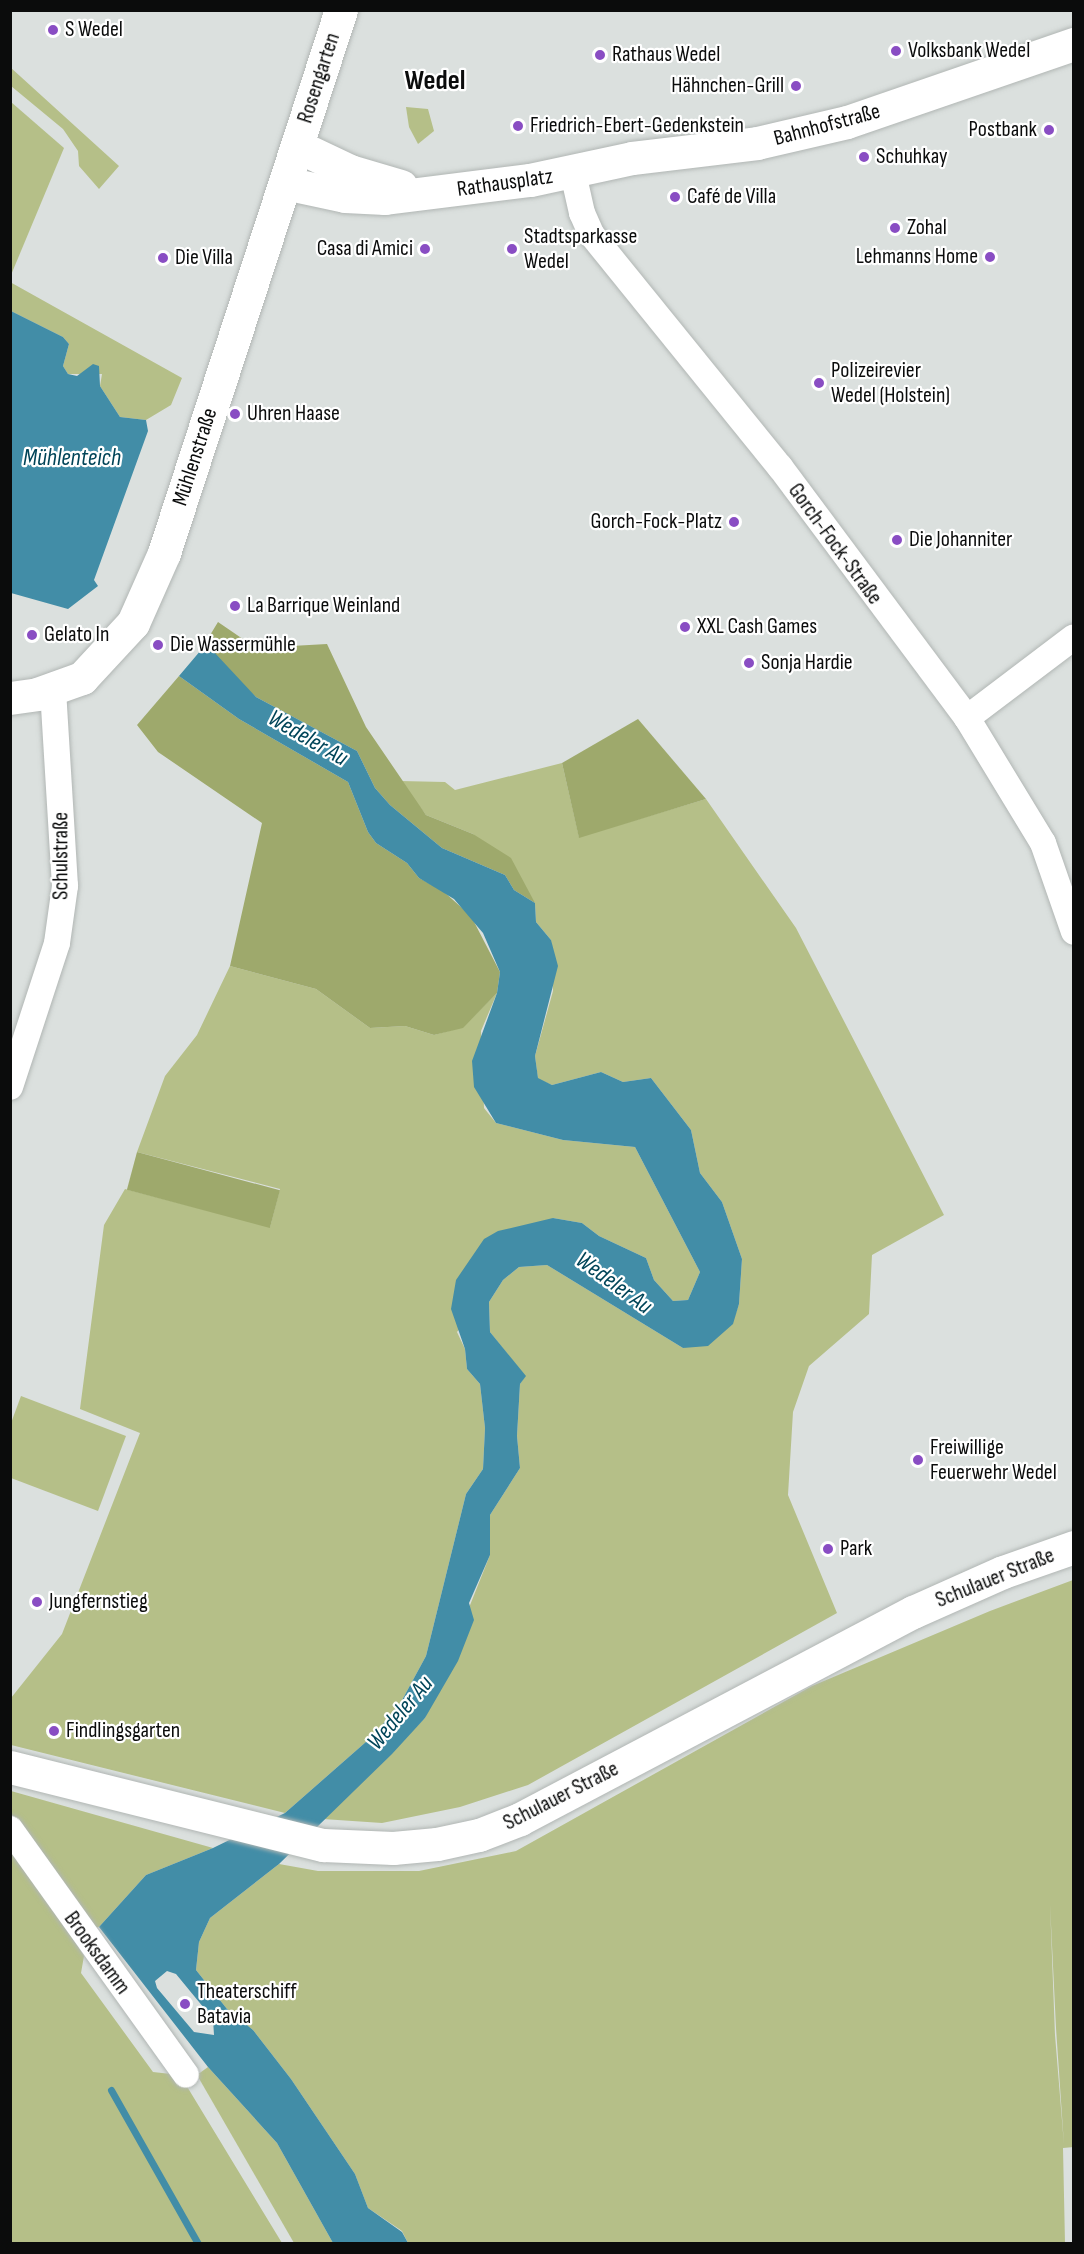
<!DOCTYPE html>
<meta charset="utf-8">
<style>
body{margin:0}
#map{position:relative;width:1084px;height:2254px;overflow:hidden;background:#dbe0de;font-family:"Sofia Sans Condensed",sans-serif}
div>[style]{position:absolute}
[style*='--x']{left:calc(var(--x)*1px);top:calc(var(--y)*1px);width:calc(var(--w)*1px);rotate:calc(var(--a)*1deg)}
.green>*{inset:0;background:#b5bf88}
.forest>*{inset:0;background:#9ea96c;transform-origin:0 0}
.water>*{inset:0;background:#428da7}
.stream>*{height:7px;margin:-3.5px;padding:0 3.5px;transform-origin:3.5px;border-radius:3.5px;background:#428da7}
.roads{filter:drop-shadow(0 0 2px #b1b6b4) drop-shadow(0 0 2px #b1b6b4)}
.street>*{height:26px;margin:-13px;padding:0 13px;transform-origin:13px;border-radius:13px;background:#fff}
.secondary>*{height:33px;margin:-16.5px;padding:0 16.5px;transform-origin:16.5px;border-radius:16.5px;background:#fff}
.primary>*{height:33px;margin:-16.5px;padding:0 16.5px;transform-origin:16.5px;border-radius:16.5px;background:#fff}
.dots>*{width:16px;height:16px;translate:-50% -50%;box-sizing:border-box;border:3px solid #fff;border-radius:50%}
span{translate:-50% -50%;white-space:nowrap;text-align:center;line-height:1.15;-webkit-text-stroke:4.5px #fff;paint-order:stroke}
.poi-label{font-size:22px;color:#0b0c0c}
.left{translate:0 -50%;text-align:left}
.right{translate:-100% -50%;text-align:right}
.street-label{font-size:22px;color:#0b0c0c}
.water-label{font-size:24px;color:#004458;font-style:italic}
.district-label{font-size:28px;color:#0b0c0c;font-weight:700}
.frame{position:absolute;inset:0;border:12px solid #0b0c0c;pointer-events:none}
</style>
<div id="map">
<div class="green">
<div style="clip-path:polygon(10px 67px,119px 166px,99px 189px,79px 166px,78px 151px,63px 129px,11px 86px)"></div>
<div style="clip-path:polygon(11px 102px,64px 148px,11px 275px)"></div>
<div style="clip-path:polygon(406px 107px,428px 109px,434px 131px,418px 144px,409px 127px)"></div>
<div style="clip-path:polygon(10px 282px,182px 378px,171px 405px,146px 420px,120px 417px,100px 386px,102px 374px,68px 374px,63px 366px,69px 344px,63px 337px,11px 311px)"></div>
<div style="clip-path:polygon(562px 763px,579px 837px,706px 799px,796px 928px,944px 1215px,872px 1255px,869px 1314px,809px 1366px,793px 1412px,788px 1495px,837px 1613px,528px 1785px,460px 1807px,382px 1823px,323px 1819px,425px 1718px,490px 1555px,490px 1515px,520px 1468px,517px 1436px,520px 1384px,525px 1376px,490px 1332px,489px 1302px,503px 1280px,519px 1267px,547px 1265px,683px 1348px,732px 1324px,739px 1304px,742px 1259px,722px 1202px,700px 1173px,691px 1130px,651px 1078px,623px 1082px,601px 1072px,552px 1085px,538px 1079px,535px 1056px,553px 991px,551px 940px,536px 922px,535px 903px,473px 834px,426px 815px,400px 781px,445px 782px,455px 790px)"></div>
<div style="clip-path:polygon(230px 966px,316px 989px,370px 1028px,405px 1026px,434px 1035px,463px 1027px,497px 993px,481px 1031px,484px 1108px,496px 1123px,563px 1140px,635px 1147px,700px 1272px,688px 1300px,673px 1301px,654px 1280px,646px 1258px,599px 1236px,582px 1223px,553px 1218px,457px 1332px,465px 1349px,467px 1369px,480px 1384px,485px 1428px,483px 1469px,466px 1494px,426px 1656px,401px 1702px,375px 1734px,285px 1813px,11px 1745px,11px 1698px,62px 1634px,140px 1433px,80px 1409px,104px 1225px,125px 1189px,270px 1227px,280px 1189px,137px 1152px,165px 1076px,197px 1035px)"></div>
<div style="clip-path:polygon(21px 1396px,126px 1436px,98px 1511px,11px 1478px,11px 1423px)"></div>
<div style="clip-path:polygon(evenodd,1073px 1580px,1074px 2147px,1063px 2148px,1065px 2243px,408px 2243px,402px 2231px,368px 2208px,355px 2174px,291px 2079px,253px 2030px,227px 2009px,196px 1970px,199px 1942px,210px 1918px,279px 1864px,318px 1871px,419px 1871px,516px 1851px,812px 1686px,990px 1611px,1073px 1580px,1050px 1904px,1056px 2028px,1064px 2145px,1055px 2035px,1050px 1904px)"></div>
<div style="clip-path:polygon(11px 1791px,213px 1848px,146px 1875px,99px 1927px,87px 1929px,11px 1813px)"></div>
<div style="clip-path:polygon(10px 1842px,84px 1956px,81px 1973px,153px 2072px,180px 2075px,282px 2243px,11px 2243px)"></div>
<div style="clip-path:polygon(208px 2067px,277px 2143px,333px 2243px,294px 2243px,197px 2075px)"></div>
</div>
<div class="forest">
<div style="clip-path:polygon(218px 622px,256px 648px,327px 644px,366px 727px,426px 815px,473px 834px,511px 858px,535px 903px,514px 890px,505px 875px,442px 848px,390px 805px,375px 788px,357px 751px,256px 697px,201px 650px)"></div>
<div style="clip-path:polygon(179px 676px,239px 719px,348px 782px,368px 832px,376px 843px,407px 863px,419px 878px,443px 891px,471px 916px,500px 972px,497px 993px,463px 1028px,434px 1035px,405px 1026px,370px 1028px,316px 989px,230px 966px,262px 823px,158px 752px,137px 725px)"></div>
<div style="clip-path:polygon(638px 719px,706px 799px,579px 838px,562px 763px)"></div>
<div style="left:137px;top:1152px;width:148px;height:39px;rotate:15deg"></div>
</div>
<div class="water">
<div style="clip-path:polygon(11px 311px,63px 337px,69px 344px,63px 366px,68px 374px,77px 376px,93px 364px,99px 366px,100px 386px,120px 417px,146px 420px,148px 431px,94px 580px,98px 586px,68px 609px,11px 593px)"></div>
<div style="clip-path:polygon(evenodd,201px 650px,214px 652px,256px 697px,357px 751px,375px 788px,390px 805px,442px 848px,505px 875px,514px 890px,535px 903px,536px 922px,551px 940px,558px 966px,535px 1056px,538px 1078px,552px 1085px,601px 1072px,623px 1082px,651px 1078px,691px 1130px,700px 1173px,722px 1202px,742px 1259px,739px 1304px,733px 1324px,708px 1346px,683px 1348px,547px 1265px,519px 1267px,503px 1280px,489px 1302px,490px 1332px,526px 1376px,520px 1384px,517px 1436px,520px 1468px,490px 1515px,490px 1555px,469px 1603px,474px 1620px,458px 1661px,425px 1718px,392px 1754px,279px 1864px,210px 1918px,199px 1942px,196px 1970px,227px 2009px,253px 2030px,291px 2079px,355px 2174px,368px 2208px,402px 2232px,408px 2243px,333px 2243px,277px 2143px,208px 2067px,99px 1927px,146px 1875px,213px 1848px,285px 1813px,375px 1734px,401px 1702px,426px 1656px,466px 1494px,483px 1469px,485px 1428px,480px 1384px,467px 1369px,465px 1349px,451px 1309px,456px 1280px,484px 1239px,498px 1231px,553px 1218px,582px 1223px,599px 1236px,646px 1258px,654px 1280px,673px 1301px,688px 1300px,700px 1272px,635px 1147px,563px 1140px,496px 1123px,474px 1087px,472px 1061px,497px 993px,500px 972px,483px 933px,454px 899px,419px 878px,407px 863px,376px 843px,368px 832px,348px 782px,239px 719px,179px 676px,201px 650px,167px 1971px,176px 1974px,213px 2019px,214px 2035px,194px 2032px,157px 1988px,155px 1981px,167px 1971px)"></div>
</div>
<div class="stream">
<div style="--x:111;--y:2090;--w:177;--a:60.5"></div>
</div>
<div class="roads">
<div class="street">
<div style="--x:573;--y:173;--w:41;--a:77.3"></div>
<div style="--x:582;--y:213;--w:24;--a:66"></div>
<div style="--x:592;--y:235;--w:299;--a:51"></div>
<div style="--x:780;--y:467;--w:313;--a:53.3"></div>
<div style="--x:967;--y:718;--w:146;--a:58.7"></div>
<div style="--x:1043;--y:843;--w:94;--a:70.8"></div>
<div style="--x:967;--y:718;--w:134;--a:-37.1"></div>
<div style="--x:10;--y:1087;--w:151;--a:-71.9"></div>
<div style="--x:57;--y:943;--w:58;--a:-82"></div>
<div style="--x:65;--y:886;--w:197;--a:-93.5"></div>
<div style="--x:10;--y:1829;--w:302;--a:54.4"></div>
</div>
<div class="secondary">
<div style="--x:297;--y:146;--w:59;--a:25.3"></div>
<div style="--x:350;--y:171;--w:53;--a:16.4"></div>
<div style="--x:285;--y:183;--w:61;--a:12.2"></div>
<div style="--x:345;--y:196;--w:40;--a:2.9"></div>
<div style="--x:385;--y:198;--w:146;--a:-7.1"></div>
<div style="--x:530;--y:180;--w:104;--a:-12.2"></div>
<div style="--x:632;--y:158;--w:126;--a:-6.8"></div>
<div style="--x:757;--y:143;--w:92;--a:-13.1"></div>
<div style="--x:847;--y:122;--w:240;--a:-19"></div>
<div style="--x:10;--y:1767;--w:323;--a:14"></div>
<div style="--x:323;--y:1845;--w:70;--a:2.5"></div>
<div style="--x:393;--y:1848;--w:44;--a:-5.2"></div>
<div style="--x:437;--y:1844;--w:43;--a:-12.1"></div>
<div style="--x:479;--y:1835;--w:44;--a:-21.3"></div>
<div style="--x:520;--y:1819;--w:444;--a:-27.8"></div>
<div style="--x:913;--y:1612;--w:98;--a:-24"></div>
<div style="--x:1003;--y:1572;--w:75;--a:-19.4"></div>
</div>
<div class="primary">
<div style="--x:10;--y:698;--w:27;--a:-8"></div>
<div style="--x:37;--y:694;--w:48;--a:-19.6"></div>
<div style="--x:82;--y:678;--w:75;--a:-47.2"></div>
<div style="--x:133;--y:623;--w:77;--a:-66.1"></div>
<div style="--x:164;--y:553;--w:571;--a:-71.95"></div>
</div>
</div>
<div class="dots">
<div style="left:53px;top:30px;background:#894dc3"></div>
<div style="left:896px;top:51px;background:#894dc3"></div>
<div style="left:600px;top:55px;background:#894dc3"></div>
<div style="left:796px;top:86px;background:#894dc3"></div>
<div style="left:518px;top:126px;background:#894dc3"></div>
<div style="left:1049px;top:130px;background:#894dc3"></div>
<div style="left:864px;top:157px;background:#894dc3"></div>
<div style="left:675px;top:197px;background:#894dc3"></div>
<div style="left:895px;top:228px;background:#894dc3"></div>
<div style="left:425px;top:249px;background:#894dc3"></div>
<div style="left:512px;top:249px;background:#894dc3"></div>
<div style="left:990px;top:257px;background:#894dc3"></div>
<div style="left:163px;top:258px;background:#894dc3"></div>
<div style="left:819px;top:383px;background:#894dc3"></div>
<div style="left:235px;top:414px;background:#894dc3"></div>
<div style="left:734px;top:522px;background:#894dc3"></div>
<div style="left:897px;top:540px;background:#894dc3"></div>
<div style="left:235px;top:606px;background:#894dc3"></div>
<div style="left:685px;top:627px;background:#894dc3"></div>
<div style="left:32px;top:635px;background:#894dc3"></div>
<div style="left:158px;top:645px;background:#894dc3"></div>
<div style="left:749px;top:663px;background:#894dc3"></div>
<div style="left:918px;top:1460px;background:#894dc3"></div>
<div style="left:828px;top:1549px;background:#894dc3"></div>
<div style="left:37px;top:1602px;background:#894dc3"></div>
<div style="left:54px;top:1731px;background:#894dc3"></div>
<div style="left:185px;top:2004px;background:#894dc3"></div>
</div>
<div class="poi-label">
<span class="left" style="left:65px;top:30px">S Wedel</span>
<span class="left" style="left:908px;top:51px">Volksbank Wedel</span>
<span class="left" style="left:612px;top:55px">Rathaus Wedel</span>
<span class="right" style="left:784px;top:86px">Hähnchen-Grill</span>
<span class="left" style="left:530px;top:126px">Friedrich-Ebert-Gedenkstein</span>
<span class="right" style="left:1037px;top:130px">Postbank</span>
<span class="left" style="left:876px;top:157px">Schuhkay</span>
<span class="left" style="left:687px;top:197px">Café de Villa</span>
<span class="left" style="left:907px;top:228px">Zohal</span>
<span class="left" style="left:524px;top:249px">Stadtsparkasse<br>Wedel</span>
<span class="right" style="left:413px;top:249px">Casa di Amici</span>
<span class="right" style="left:978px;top:257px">Lehmanns Home</span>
<span class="left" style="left:175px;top:258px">Die Villa</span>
<span class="left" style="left:831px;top:383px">Polizeirevier<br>Wedel (Holstein)</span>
<span class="left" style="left:247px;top:414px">Uhren Haase</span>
<span class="right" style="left:722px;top:522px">Gorch-Fock-Platz</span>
<span class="left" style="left:909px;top:540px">Die Johanniter</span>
<span class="left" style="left:247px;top:606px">La Barrique Weinland</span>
<span class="left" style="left:697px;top:627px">XXL Cash Games</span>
<span class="left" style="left:44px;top:635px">Gelato In</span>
<span class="left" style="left:170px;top:645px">Die Wassermühle</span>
<span class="left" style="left:761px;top:663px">Sonja Hardie</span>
<span class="left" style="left:930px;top:1460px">Freiwillige<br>Feuerwehr Wedel</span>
<span class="left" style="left:840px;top:1549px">Park</span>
<span class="left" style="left:49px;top:1602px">Jungfernstieg</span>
<span class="left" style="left:66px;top:1731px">Findlingsgarten</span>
<span class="left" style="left:197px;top:2004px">Theaterschiff<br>Batavia</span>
</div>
<div class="street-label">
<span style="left:319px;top:78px;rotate:-72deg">Rosengarten</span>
<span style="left:827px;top:125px;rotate:-15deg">Bahnhofstraße</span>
<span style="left:505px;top:183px;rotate:-8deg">Rathausplatz</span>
<span style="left:195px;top:457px;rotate:-72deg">Mühlenstraße</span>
<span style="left:835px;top:544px;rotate:54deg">Gorch-Fock-Straße</span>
<span style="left:61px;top:856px;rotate:-90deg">Schulstraße</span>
<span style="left:995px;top:1578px;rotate:-22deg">Schulauer Straße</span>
<span style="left:561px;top:1796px;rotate:-27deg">Schulauer Straße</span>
<span style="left:97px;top:1953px;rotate:54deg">Brooksdamm</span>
</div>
<div class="water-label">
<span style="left:72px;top:458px">Mühlenteich</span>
<span style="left:308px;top:738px;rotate:30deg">Wedeler Au</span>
<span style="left:614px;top:1283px;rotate:36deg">Wedeler Au</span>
<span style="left:400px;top:1713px;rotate:-50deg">Wedeler Au</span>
</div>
<div class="district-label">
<span style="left:435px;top:81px">Wedel</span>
</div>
<div class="frame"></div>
</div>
